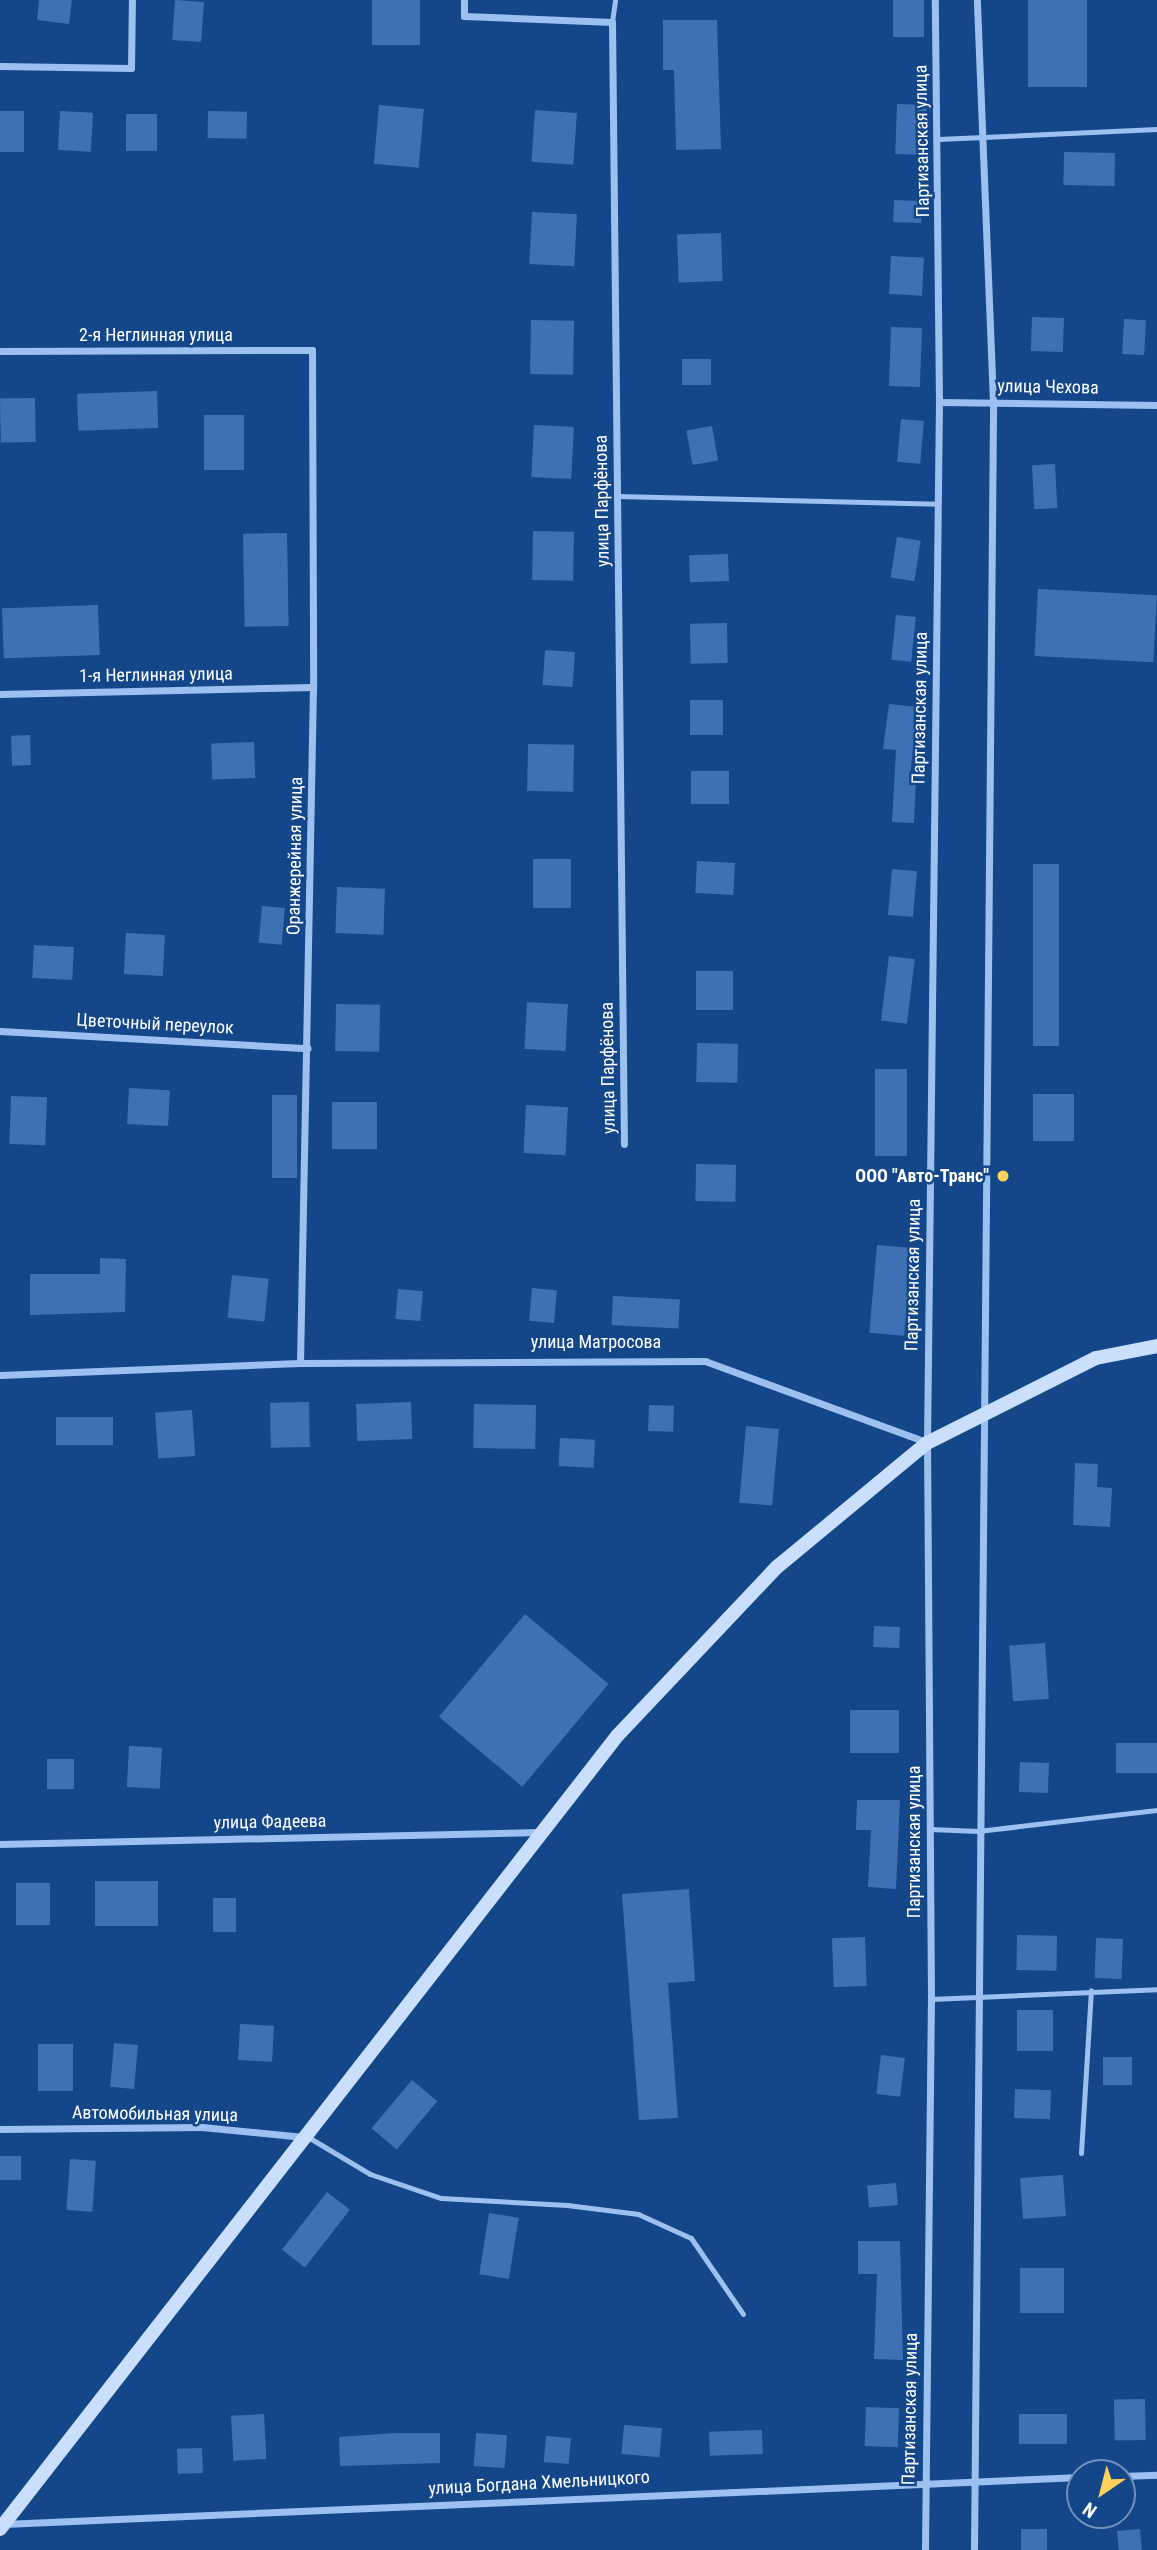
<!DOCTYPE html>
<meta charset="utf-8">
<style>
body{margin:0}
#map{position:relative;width:1157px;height:2550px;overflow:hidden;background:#14478a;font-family:"Roboto Condensed",sans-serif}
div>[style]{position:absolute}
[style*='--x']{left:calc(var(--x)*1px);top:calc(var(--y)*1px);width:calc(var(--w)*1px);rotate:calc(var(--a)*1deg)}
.building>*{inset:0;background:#3d71b3;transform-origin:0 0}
.service>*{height:5px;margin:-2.5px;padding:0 2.5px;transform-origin:2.5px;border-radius:2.5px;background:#9cc1f0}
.minor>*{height:7px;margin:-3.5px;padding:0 3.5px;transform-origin:3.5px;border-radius:3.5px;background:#9cc1f0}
.secondary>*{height:14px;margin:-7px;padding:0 7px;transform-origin:7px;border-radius:7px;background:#cadffb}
.dots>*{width:19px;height:19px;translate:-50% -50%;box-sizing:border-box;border:4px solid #14478a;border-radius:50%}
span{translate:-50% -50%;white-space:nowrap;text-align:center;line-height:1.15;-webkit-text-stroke:5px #14478a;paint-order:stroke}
.street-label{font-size:18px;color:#fff}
.poi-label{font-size:18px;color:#fff;font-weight:700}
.right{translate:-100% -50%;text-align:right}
.north{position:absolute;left:1066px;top:2459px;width:70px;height:70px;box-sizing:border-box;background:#14478a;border:2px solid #7291b9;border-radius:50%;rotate:215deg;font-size:19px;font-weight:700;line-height:28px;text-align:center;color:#fff}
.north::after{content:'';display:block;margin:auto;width:24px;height:32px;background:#ffd05a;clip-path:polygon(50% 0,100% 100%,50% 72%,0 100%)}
</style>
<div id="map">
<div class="building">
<div style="clip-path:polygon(39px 0,72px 0,69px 24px,37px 20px)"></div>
<div style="left:175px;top:0;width:29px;height:40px;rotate:4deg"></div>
<div style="left:372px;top:0;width:48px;height:45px"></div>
<div style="left:893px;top:0;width:31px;height:37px"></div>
<div style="left:1028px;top:0;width:59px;height:87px"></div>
<div style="clip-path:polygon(663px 20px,717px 20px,721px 149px,676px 150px,674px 70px,663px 70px)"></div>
<div style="left:897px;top:104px;width:30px;height:50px;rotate:2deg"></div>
<div style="left:379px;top:105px;width:45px;height:59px;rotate:5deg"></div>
<div style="left:535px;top:110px;width:42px;height:52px;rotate:4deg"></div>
<div style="left:0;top:111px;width:24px;height:41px"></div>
<div style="left:60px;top:111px;width:33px;height:39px;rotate:3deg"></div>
<div style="left:208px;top:111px;width:39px;height:27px;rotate:1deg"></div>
<div style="left:126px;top:114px;width:31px;height:37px"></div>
<div style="left:1064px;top:152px;width:51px;height:33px;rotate:1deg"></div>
<div style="left:894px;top:200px;width:28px;height:22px;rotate:2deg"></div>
<div style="left:532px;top:212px;width:45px;height:52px;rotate:3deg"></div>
<div style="left:721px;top:233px;width:48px;height:44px;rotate:88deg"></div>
<div style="left:891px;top:256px;width:33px;height:38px;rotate:3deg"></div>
<div style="left:1032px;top:317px;width:32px;height:34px;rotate:2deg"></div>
<div style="left:1124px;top:319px;width:22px;height:35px;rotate:3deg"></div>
<div style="left:531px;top:320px;width:43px;height:54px;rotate:1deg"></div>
<div style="left:891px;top:327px;width:31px;height:59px;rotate:2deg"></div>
<div style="left:682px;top:359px;width:29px;height:26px"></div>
<div style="left:157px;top:391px;width:37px;height:80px;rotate:88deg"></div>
<div style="left:35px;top:398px;width:44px;height:35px;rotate:89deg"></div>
<div style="left:204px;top:415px;width:40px;height:55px"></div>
<div style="left:901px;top:419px;width:23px;height:43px;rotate:5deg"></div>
<div style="left:534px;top:425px;width:40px;height:52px;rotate:3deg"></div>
<div style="left:712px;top:426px;width:35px;height:26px;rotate:80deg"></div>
<div style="left:1055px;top:464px;width:44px;height:23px;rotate:87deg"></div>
<div style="left:533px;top:531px;width:41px;height:49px;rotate:1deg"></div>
<div style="left:287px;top:533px;width:93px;height:44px;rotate:89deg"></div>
<div style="left:897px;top:537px;width:24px;height:41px;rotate:9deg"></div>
<div style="left:728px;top:554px;width:27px;height:39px;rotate:88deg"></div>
<div style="left:1038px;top:589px;width:119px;height:67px;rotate:3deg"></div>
<div style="left:98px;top:605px;width:50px;height:96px;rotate:88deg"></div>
<div style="left:896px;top:615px;width:20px;height:45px;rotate:6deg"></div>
<div style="left:727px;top:623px;width:40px;height:37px;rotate:89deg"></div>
<div style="left:545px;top:650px;width:30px;height:35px;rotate:4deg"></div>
<div style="left:690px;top:700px;width:33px;height:35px"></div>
<div style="clip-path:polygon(889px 704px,918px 707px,910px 776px,916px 777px,914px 823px,892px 822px,896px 750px,883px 749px)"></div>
<div style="left:30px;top:735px;width:30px;height:19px;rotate:88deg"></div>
<div style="left:254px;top:742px;width:36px;height:43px;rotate:88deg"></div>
<div style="left:528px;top:744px;width:46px;height:47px;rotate:1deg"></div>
<div style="left:729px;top:771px;width:33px;height:38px;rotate:90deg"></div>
<div style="left:533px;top:859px;width:38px;height:49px"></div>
<div style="left:697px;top:861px;width:38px;height:32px;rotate:3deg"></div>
<div style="left:1033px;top:864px;width:26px;height:182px"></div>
<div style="left:892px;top:869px;width:25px;height:46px;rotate:5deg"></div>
<div style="left:337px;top:887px;width:48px;height:46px;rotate:2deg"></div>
<div style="left:262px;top:906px;width:23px;height:37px;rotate:5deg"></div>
<div style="left:126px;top:933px;width:39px;height:41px;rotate:3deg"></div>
<div style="left:34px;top:945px;width:40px;height:33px;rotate:3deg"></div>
<div style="left:889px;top:956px;width:26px;height:65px;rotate:7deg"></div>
<div style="left:696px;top:971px;width:37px;height:39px"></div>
<div style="left:527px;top:1002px;width:41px;height:47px;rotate:3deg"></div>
<div style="left:336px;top:1004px;width:44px;height:47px;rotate:1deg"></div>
<div style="left:697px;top:1043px;width:41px;height:39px;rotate:1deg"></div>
<div style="left:875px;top:1069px;width:32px;height:87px"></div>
<div style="left:129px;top:1088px;width:41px;height:36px;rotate:3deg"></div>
<div style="left:1033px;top:1094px;width:41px;height:47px"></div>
<div style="left:272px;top:1095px;width:25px;height:83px"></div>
<div style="left:11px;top:1096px;width:36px;height:48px;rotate:2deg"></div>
<div style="left:332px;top:1102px;width:45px;height:47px"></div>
<div style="left:526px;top:1105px;width:42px;height:48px;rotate:3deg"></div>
<div style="left:696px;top:1164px;width:40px;height:37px;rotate:1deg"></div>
<div style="left:877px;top:1245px;width:35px;height:88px;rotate:5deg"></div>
<div style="clip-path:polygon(100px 1258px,126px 1259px,125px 1312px,30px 1315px,30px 1274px,100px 1274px)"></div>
<div style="left:232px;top:1275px;width:37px;height:43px;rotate:6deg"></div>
<div style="left:532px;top:1288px;width:25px;height:33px;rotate:5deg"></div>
<div style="left:398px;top:1289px;width:25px;height:30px;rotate:5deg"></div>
<div style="left:613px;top:1296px;width:67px;height:29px;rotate:3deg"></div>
<div style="left:309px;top:1402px;width:45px;height:39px;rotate:89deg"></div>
<div style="left:411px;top:1402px;width:37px;height:55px;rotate:88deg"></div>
<div style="left:474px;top:1404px;width:62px;height:44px;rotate:1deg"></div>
<div style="left:649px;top:1405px;width:25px;height:26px;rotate:2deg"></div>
<div style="left:192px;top:1410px;width:46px;height:37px;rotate:86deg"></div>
<div style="left:56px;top:1417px;width:57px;height:28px"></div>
<div style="left:746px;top:1426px;width:33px;height:77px;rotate:5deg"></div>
<div style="left:560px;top:1438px;width:35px;height:28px;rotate:3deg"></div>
<div style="clip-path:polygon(1075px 1463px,1098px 1464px,1097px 1487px,1112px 1488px,1110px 1527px,1073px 1525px)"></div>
<div style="left:525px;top:1614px;width:109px;height:134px;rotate:40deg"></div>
<div style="left:874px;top:1626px;width:26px;height:21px;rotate:2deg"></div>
<div style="left:1045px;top:1643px;width:56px;height:36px;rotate:86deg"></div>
<div style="left:850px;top:1710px;width:49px;height:43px"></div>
<div style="left:1157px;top:1743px;width:30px;height:41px;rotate:90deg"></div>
<div style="left:129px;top:1746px;width:33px;height:41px;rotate:3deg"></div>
<div style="left:47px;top:1759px;width:27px;height:30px"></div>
<div style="left:1020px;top:1762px;width:29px;height:30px;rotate:2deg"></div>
<div style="clip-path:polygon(857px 1800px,900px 1800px,896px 1889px,868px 1887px,871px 1830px,856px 1830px)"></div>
<div style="left:158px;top:1881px;width:45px;height:63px;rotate:90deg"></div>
<div style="left:50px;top:1883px;width:42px;height:34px;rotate:90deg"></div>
<div style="clip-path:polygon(689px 1889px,695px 1981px,668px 1983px,678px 2118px,639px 2120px,622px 1894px)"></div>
<div style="left:213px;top:1898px;width:23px;height:34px"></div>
<div style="left:1017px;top:1935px;width:40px;height:35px;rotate:1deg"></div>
<div style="left:865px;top:1937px;width:49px;height:33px;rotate:88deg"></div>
<div style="left:1096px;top:1938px;width:27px;height:40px;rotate:2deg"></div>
<div style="left:1017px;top:2010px;width:36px;height:41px"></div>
<div style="left:240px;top:2024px;width:34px;height:36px;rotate:3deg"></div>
<div style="left:114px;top:2043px;width:24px;height:44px;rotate:5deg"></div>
<div style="left:38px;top:2044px;width:35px;height:47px"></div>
<div style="left:881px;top:2055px;width:24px;height:39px;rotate:7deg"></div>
<div style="left:1103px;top:2057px;width:29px;height:28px"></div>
<div style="left:412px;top:2080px;width:33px;height:63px;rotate:40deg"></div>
<div style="left:1015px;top:2089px;width:36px;height:29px;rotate:2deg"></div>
<div style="left:0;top:2156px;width:21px;height:24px"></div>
<div style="left:70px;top:2159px;width:26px;height:51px;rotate:4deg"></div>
<div style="left:1063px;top:2175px;width:41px;height:43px;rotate:86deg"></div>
<div style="left:896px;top:2183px;width:22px;height:29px;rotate:85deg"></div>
<div style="left:327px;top:2192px;width:29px;height:73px;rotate:38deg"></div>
<div style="left:489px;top:2213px;width:30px;height:62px;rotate:9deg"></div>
<div style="clip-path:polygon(858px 2241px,900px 2241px,903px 2360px,874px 2359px,877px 2274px,858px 2274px)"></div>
<div style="left:1020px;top:2268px;width:44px;height:45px"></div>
<div style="left:1145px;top:2399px;width:41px;height:31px;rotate:89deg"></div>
<div style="left:866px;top:2407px;width:33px;height:39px;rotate:2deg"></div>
<div style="left:264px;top:2414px;width:45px;height:33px;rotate:87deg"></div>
<div style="left:1019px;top:2414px;width:48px;height:30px"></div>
<div style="left:624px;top:2425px;width:38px;height:29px;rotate:5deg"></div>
<div style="left:762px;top:2430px;width:24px;height:53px;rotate:88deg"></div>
<div style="clip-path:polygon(395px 2433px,440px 2433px,440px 2463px,340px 2466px,339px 2437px)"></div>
<div style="left:476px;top:2433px;width:31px;height:33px;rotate:4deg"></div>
<div style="left:546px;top:2436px;width:25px;height:26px;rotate:5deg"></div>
<div style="left:202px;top:2448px;width:25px;height:25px;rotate:88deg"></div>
<div style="left:1021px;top:2529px;width:26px;height:21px"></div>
<div style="left:1140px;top:2529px;width:21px;height:23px;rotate:85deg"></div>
</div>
<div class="service">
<div style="--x:612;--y:22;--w:22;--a:-82"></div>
<div style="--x:938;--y:139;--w:219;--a:-2.6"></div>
<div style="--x:617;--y:496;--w:321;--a:1.4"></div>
<div style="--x:930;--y:1829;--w:48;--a:2.4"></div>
<div style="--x:978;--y:1831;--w:180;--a:-6.7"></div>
<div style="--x:931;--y:1999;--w:226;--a:-2.5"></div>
<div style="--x:308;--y:2137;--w:72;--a:30.8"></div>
<div style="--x:370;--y:2174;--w:75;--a:18.7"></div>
<div style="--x:441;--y:2198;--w:126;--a:3.2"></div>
<div style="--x:567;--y:2205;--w:72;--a:7.2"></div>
<div style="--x:638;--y:2214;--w:58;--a:24.4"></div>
<div style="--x:691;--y:2238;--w:92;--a:55.6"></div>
<div style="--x:1081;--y:2153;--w:163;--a:-86.5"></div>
</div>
<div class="minor">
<div style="--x:464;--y:0;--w:16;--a:90"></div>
<div style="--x:464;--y:16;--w:148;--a:2.3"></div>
<div style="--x:612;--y:22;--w:1122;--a:89.39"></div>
<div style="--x:0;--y:66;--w:131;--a:0.9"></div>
<div style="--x:131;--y:68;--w:68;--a:-89.2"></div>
<div style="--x:0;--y:351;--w:312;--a:-0.2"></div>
<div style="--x:312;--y:350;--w:337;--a:89.8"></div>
<div style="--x:313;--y:687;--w:676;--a:91.1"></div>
<div style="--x:939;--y:402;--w:218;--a:0.8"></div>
<div style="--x:0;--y:694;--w:313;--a:-1.3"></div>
<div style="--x:0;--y:1031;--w:308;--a:3.2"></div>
<div style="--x:0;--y:1375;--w:300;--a:-2.3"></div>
<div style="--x:300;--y:1363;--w:405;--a:-0.3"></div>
<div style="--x:705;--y:1361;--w:235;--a:20.1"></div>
<div style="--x:0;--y:1844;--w:540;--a:-1.27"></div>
<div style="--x:0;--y:2129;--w:202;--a:-0.6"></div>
<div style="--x:202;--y:2127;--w:102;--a:5.6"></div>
<div style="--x:1122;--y:2476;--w:35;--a:-2"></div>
<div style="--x:4;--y:2524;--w:1077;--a:-2.5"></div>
<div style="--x:925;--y:2550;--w:551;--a:-89.38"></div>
<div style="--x:931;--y:1999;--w:556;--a:-90.41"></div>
<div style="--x:927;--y:1443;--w:1041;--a:-89.34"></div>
<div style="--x:939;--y:402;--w:402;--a:-90.6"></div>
<div style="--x:974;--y:2550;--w:2148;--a:-89.49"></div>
<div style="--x:993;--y:402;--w:402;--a:-92.3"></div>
</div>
<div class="secondary">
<div style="--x:0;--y:2529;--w:1006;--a:-52.11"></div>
<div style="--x:618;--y:1735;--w:231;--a:-46.6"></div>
<div style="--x:777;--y:1567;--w:195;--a:-39.6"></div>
<div style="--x:927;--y:1443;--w:189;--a:-26.7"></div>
<div style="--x:1096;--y:1358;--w:62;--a:-11.1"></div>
</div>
<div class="dots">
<div style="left:1003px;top:1176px;background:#ffd05a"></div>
</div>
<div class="street-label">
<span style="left:922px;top:141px;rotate:-91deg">Партизанская улица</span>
<span style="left:156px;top:335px">2-я Неглинная улица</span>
<span style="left:1048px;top:387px;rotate:1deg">улица Чехова</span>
<span style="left:602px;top:501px;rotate:-91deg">улица Парфёнова</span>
<span style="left:156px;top:675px;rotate:-1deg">1-я Неглинная улица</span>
<span style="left:920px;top:708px;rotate:-89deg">Партизанская улица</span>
<span style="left:295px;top:856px;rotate:-89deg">Оранжерейная улица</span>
<span style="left:155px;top:1024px;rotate:3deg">Цветочный переулок</span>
<span style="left:608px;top:1068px;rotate:-91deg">улица Парфёнова</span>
<span style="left:913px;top:1275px;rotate:-89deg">Партизанская улица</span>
<span style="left:596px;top:1342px">улица Матросова</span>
<span style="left:270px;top:1822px;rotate:-1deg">улица Фадеева</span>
<span style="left:914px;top:1842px;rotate:-90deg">Партизанская улица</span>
<span style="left:155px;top:2114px;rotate:1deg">Автомобильная улица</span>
<span style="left:910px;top:2409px;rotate:-89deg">Партизанская улица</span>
<span style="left:539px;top:2483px;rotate:-3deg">улица Богдана Хмельницкого</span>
</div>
<div class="poi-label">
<span class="right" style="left:989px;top:1176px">ООО "Авто-Транс"</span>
</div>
<div class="north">N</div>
</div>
